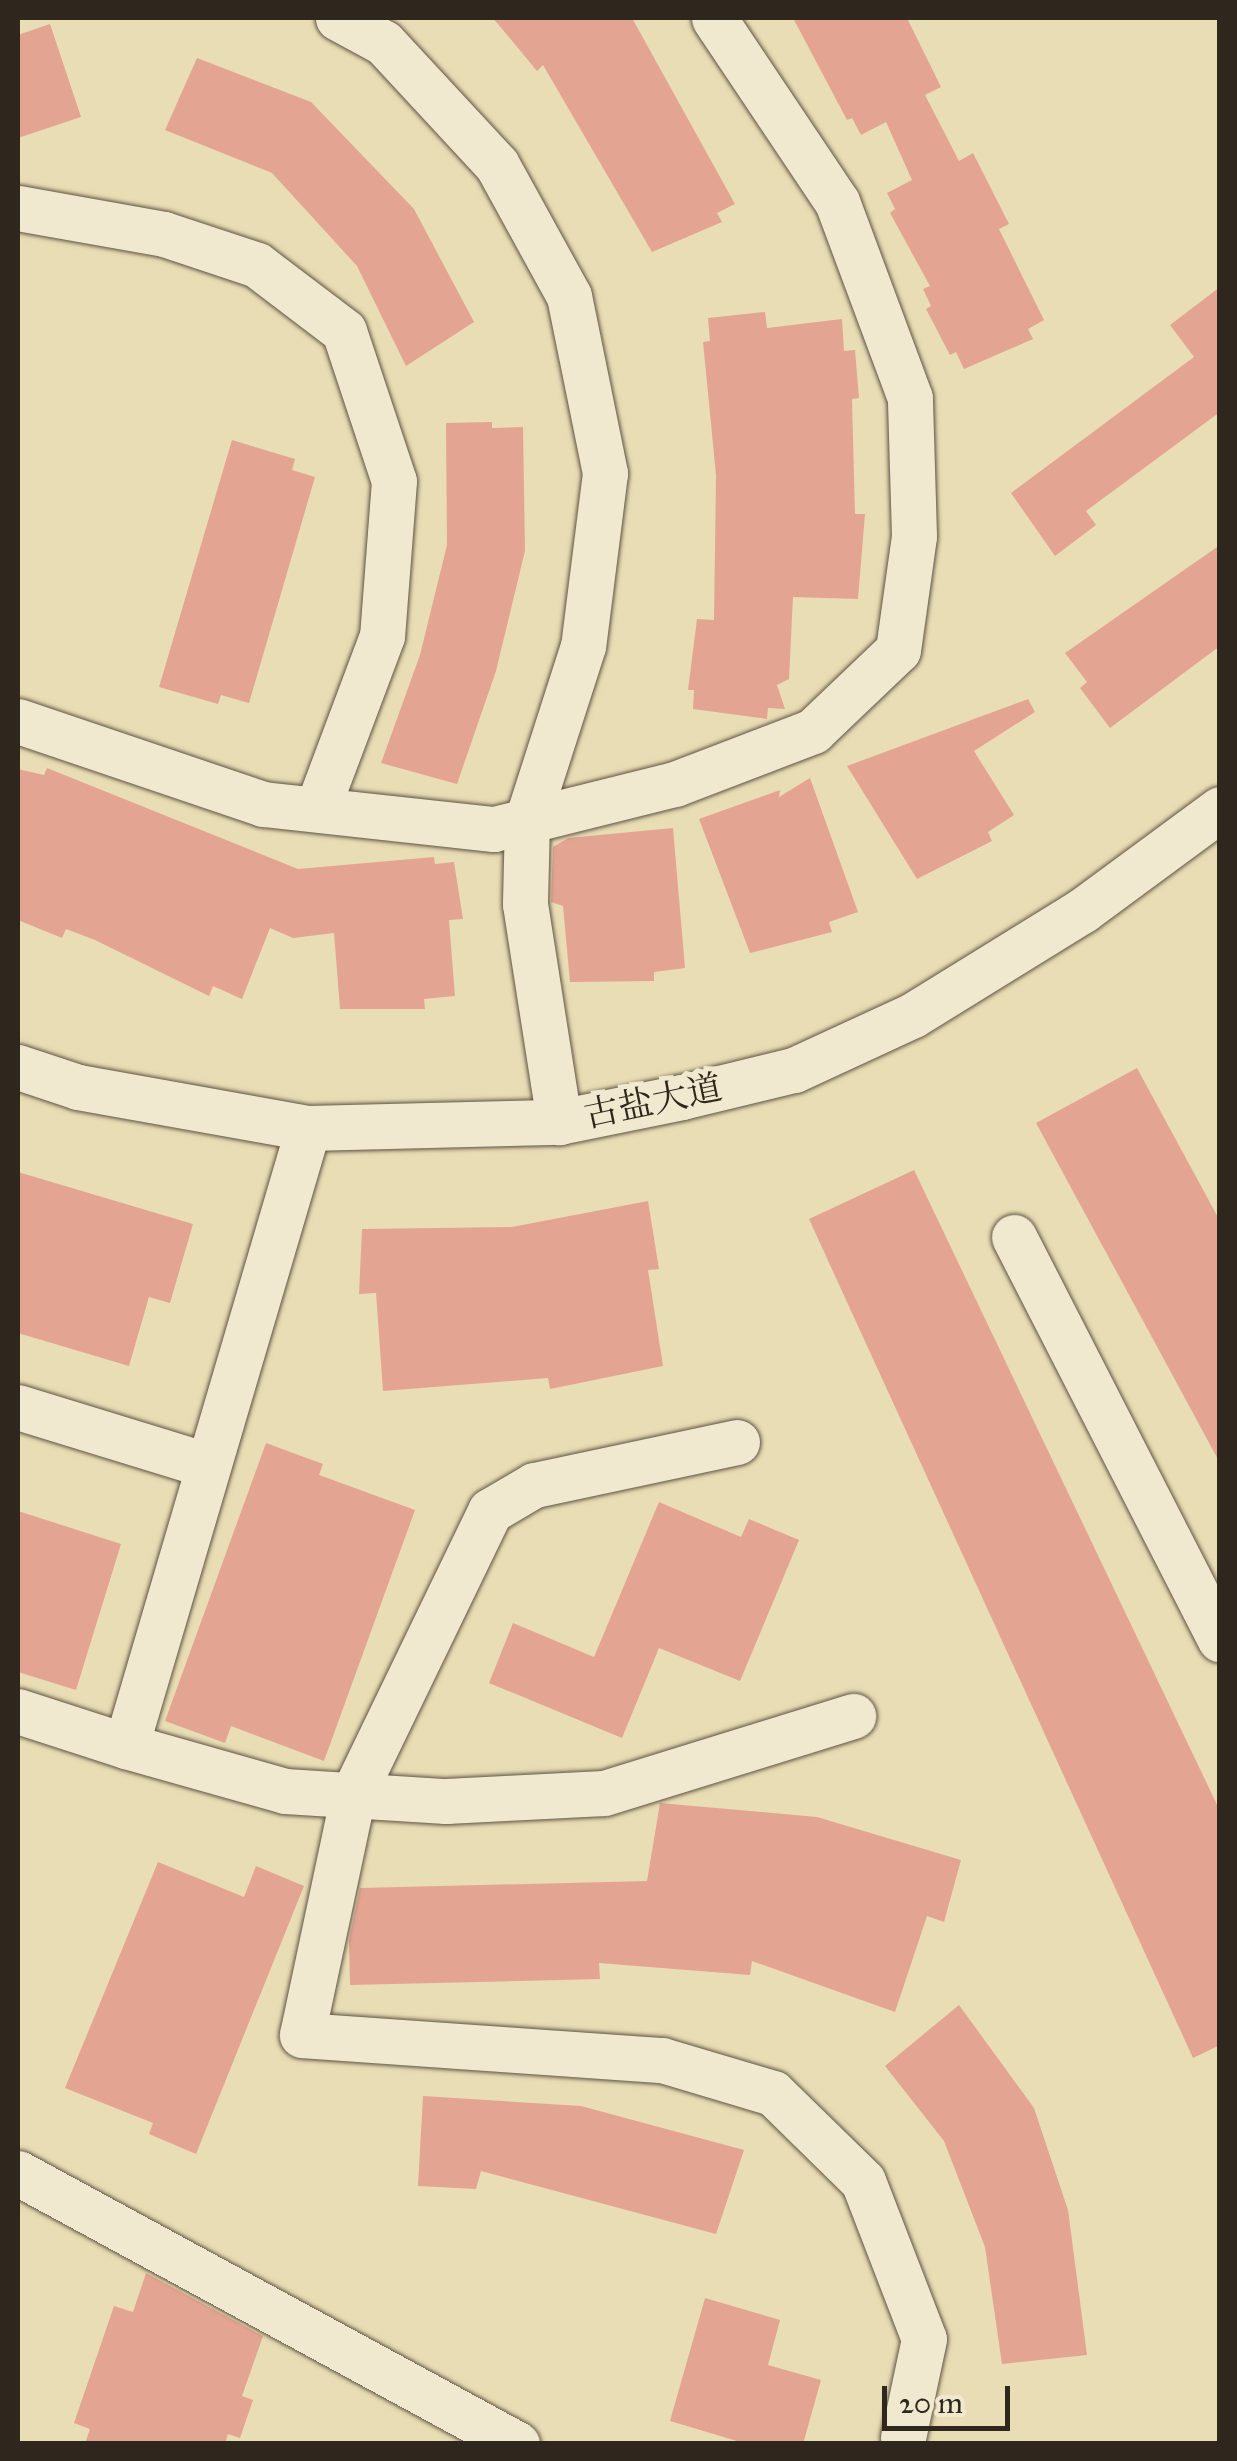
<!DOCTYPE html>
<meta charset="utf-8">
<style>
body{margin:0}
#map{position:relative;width:1237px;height:2461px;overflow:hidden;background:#e9ddb5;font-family:"IM FELL Great Primer","Noto Serif SC",serif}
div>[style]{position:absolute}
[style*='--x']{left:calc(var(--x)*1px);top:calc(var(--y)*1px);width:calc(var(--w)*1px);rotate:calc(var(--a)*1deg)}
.building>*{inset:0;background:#e4a492}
.roads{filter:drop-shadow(0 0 2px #5e5443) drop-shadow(0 0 2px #5e5443)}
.minor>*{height:45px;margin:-22.5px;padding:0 22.5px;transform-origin:22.5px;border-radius:22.5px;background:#f1e9cf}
span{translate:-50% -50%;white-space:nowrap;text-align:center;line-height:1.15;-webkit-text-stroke:10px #f1e9cf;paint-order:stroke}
.street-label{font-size:35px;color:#2f271d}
.frame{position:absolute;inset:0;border:20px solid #2f271d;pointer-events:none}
.scale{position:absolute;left:882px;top:2386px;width:128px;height:45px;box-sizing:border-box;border:5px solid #2f271d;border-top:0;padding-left:12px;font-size:30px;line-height:35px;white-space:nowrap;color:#2f271d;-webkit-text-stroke:8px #f1e9cf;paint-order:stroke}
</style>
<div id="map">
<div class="building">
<div style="clip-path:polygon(493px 18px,632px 18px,735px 204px,717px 213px,722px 222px,652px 252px,543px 65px,537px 71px)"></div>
<div style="clip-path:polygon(793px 18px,907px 18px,941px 87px,925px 95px,959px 161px,973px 153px,1009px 224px,999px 229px,1044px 320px,1028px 329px,1033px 339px,964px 369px,956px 352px,950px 355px,926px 309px,931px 306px,923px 289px,930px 286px,890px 213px,895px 209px,887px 193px,912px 180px,886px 122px,861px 135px,852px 118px,847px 120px)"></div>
<div style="clip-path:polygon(50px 24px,81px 117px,18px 138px,18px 35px)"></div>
<div style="clip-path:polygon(197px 58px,311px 102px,414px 209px,474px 322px,406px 366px,357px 266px,272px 173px,165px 130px)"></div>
<div style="clip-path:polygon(1220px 287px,1220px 412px,1086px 511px,1096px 525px,1055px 556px,1011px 493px,1194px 357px,1170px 325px)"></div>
<div style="clip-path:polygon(765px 312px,767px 328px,842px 319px,844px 351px,855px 350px,859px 398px,852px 399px,855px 514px,865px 514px,858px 599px,793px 597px,789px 679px,777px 685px,785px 709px,768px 708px,767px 719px,693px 709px,694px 690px,688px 690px,697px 619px,714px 620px,716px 475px,703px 342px,710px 341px,708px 318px)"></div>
<div style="clip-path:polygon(492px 422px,492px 428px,523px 427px,525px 551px,496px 671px,457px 784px,381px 763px,420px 655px,447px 545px,446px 423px)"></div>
<div style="clip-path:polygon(232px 440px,295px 459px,292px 470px,315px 477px,249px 703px,221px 695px,218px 704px,159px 687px)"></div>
<div style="clip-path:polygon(1220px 545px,1220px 646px,1110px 728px,1080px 688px,1087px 682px,1065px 653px)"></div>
<div style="clip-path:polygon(1028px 699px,1035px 712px,974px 751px,1014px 815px,988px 832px,992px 841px,917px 879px,847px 766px)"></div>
<div style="clip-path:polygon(47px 768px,298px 869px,434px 857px,435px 864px,454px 862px,463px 919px,449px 920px,455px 996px,424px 999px,425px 1009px,340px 1009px,334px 933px,293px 938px,270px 928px,242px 999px,213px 986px,209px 996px,95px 940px,66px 929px,62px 938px,18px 920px,18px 769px,44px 775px)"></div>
<div style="clip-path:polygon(810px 778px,858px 912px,829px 922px,832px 932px,750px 953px,699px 819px,780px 790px,779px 797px)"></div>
<div style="clip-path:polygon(673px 828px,685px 968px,654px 972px,654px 981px,570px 982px,563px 906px,551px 902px,553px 847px,568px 838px)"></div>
<div style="clip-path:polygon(1137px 1068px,1220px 1221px,1220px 1463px,1036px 1123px)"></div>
<div style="clip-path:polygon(914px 1170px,1220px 1811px,1220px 2045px,1193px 2058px,809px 1219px)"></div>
<div style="clip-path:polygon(18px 1172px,193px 1224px,170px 1303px,149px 1297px,129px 1366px,18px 1333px)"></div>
<div style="clip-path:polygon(648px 1201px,659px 1269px,648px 1270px,663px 1366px,550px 1389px,548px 1378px,383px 1391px,376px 1293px,359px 1294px,362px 1229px,512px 1227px)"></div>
<div style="clip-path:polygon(266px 1443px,323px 1464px,319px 1475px,415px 1510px,324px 1761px,231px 1726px,225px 1743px,165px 1721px)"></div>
<div style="clip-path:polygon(659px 1502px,741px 1537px,749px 1519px,799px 1540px,740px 1681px,659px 1648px,622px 1738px,489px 1683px,513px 1623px,594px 1657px)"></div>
<div style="clip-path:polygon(18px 1511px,121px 1544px,76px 1690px,18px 1672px)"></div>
<div style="clip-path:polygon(660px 1803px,817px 1817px,961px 1860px,944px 1922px,927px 1916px,895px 2012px,752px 1961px,750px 1975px,599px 1963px,600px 1979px,350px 1985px,349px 1940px,360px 1888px,647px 1881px)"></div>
<div style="clip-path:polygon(158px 1862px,244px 1897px,256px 1866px,304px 1886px,196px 2154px,149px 2134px,153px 2123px,65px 2088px)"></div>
<div style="clip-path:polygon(959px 2005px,1034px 2108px,1068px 2210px,1087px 2355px,1002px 2364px,985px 2247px,944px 2141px,885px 2066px)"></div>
<div style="clip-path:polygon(423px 2096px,581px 2106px,744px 2150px,716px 2234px,481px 2171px,476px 2189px,418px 2186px)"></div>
<div style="clip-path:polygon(146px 2273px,263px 2336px,242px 2396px,253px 2400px,240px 2438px,228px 2434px,225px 2444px,85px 2444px,90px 2429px,74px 2423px,114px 2306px,133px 2312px)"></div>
<div style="clip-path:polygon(705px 2298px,780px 2320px,768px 2365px,821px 2380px,803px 2444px,747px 2444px,670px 2421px)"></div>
</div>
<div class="roads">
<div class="minor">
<div style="--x:338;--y:18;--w:52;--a:28.5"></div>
<div style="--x:384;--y:43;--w:166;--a:47.2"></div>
<div style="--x:497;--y:165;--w:149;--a:61.2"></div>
<div style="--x:569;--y:296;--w:181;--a:78.5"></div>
<div style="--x:605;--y:473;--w:174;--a:97.2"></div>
<div style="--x:583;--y:646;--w:183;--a:107.8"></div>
<div style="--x:527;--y:820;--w:84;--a:91.4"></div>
<div style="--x:525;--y:904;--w:221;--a:81.1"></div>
<div style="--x:18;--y:208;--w:148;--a:10.1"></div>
<div style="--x:164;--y:234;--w:98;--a:18.4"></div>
<div style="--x:257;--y:265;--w:109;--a:37.2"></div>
<div style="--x:344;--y:331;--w:158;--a:71.6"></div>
<div style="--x:394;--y:481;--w:155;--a:94.4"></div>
<div style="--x:382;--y:636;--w:185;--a:110.6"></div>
<div style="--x:18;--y:721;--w:259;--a:18.7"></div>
<div style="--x:263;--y:804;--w:232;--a:6.2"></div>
<div style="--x:494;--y:829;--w:187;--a:-14"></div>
<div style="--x:675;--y:784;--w:148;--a:-21"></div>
<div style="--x:813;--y:731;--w:117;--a:-43.6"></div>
<div style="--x:898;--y:650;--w:115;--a:-82"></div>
<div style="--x:914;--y:536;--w:138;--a:-91.7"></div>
<div style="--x:910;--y:398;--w:209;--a:-110.4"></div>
<div style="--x:837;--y:202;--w:221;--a:-123.8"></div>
<div style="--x:18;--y:1067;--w:63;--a:18.4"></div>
<div style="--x:78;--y:1087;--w:234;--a:10.1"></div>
<div style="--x:308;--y:1128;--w:251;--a:-1.4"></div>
<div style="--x:559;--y:1122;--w:126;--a:-11.5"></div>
<div style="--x:682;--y:1097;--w:115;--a:-13.6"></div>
<div style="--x:794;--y:1070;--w:131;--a:-24.8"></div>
<div style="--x:913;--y:1015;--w:200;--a:-31.7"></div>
<div style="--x:1083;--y:910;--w:170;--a:-36.4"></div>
<div style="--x:1014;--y:1237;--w:452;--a:62.9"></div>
<div style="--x:18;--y:1407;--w:197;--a:17.1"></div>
<div style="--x:737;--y:1442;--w:208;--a:168"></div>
<div style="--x:534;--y:1485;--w:51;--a:149.4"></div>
<div style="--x:490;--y:1511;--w:315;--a:115.8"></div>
<div style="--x:353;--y:1795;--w:245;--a:102"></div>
<div style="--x:302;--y:2035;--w:361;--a:4"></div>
<div style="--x:662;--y:2060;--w:116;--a:16.6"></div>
<div style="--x:773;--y:2093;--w:126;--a:44.4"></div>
<div style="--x:863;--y:2181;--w:169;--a:68.9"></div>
<div style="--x:924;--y:2339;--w:101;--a:102"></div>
<div style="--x:18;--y:1711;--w:114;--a:18"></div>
<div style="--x:126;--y:1746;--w:644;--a:-73.59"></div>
<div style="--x:126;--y:1746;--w:165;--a:15.8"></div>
<div style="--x:285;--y:1791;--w:161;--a:3.6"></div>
<div style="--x:446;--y:1801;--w:158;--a:-2.9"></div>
<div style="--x:604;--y:1793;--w:261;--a:-17.2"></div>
<div style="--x:18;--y:2173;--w:568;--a:28.51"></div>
</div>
</div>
<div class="street-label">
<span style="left:653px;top:1102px;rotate:-12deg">古盐大道</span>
</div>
<div class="frame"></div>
<div class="scale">20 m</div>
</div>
